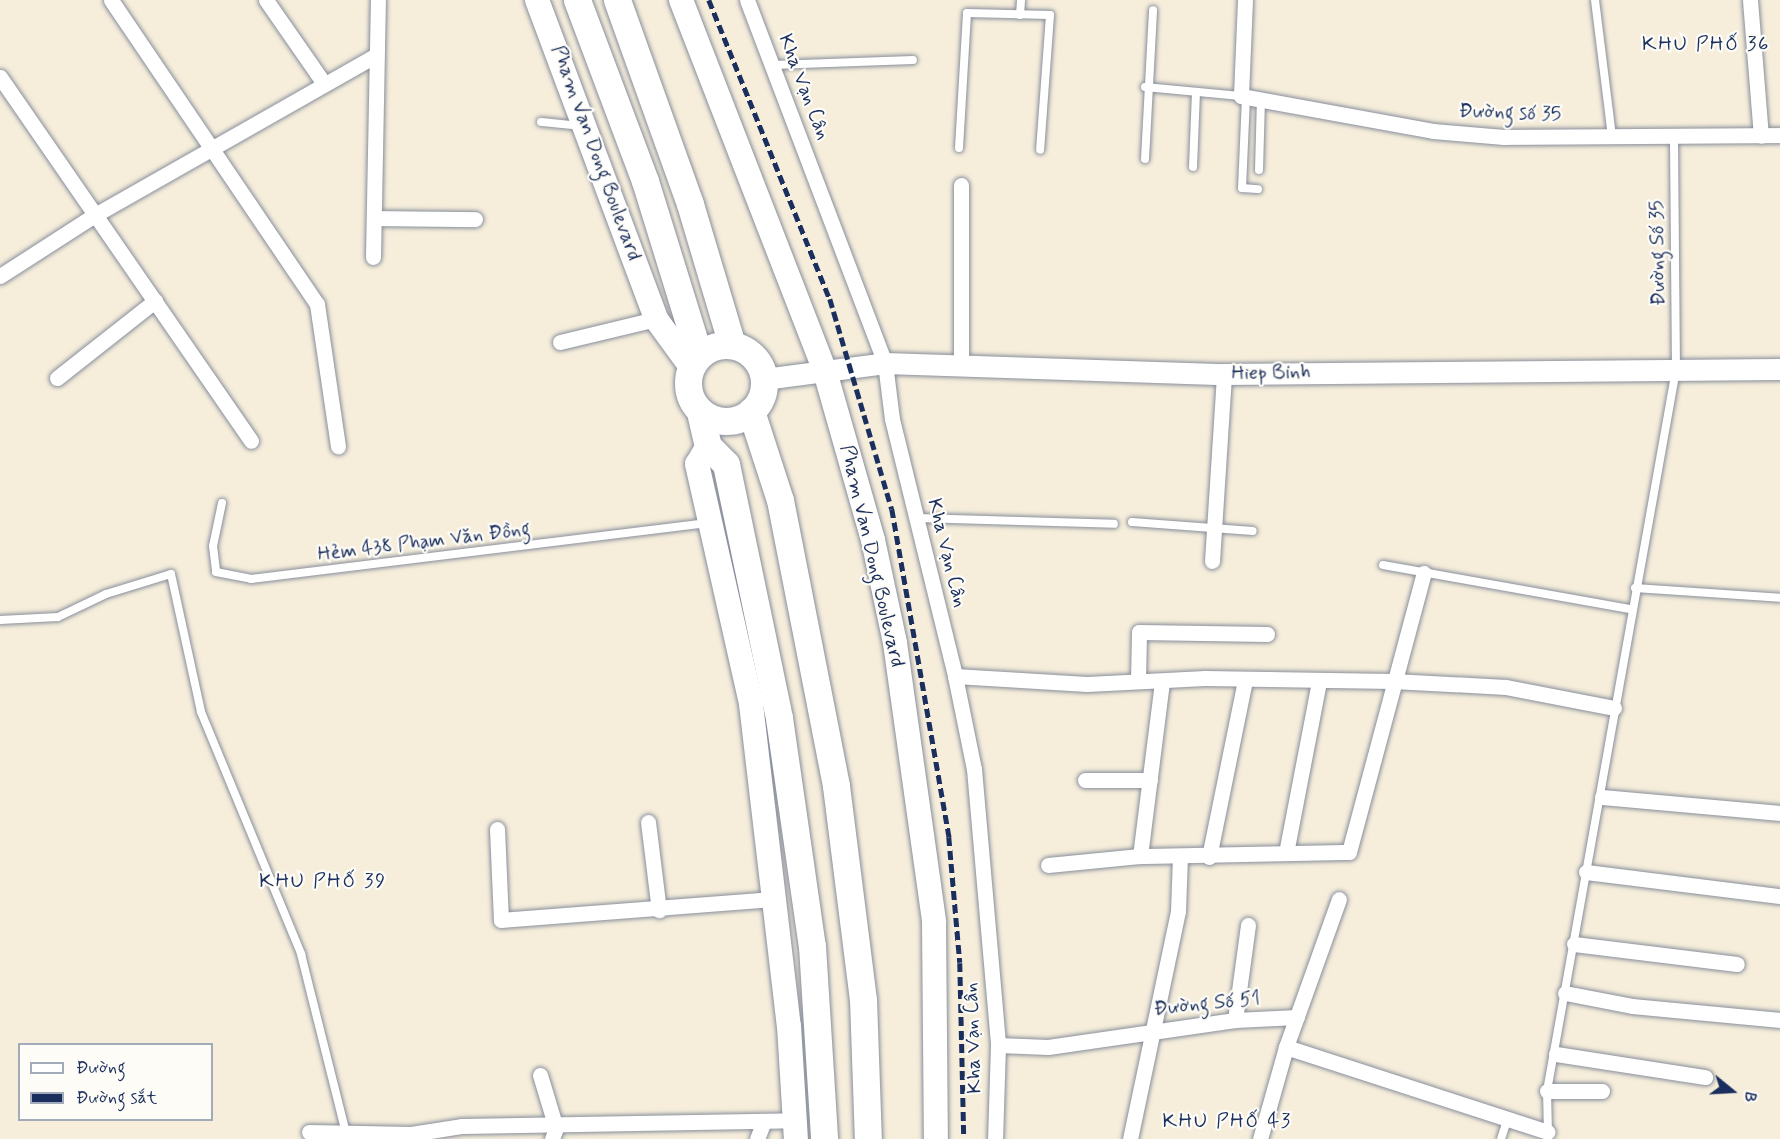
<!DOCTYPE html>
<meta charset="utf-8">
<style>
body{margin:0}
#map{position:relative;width:1780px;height:1139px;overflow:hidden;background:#f6eedb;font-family:Mynerve,sans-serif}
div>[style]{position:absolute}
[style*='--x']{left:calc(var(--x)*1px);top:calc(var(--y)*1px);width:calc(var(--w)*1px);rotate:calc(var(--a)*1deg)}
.roads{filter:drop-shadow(0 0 2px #888e9c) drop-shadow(0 0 2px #888e9c)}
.lane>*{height:8px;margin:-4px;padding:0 4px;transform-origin:4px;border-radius:4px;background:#fff}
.street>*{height:15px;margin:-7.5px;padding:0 7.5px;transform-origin:7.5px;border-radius:7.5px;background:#fff}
.secondary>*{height:21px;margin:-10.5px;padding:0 10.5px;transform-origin:10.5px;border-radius:10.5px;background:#fff}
.primary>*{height:24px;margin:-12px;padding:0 12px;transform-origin:12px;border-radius:12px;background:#fff}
.highway>*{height:27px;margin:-13.5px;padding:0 13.5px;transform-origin:13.5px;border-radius:13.5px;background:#fff}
.highway>.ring{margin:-13.5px;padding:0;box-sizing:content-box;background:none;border:27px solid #fff;border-radius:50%}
.rail>*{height:4.5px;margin-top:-2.25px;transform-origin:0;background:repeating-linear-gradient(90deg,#1b2f5e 0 9px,transparent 0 13.5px)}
span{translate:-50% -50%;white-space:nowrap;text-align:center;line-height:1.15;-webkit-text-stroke:4.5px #fdfcf7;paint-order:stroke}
.street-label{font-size:20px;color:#1b2f5e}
.neighbourhood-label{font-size:21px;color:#1b2f5e;letter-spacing:1.5px}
.legend{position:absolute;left:18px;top:1043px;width:195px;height:78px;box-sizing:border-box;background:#fdfcf7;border:2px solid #a3aaba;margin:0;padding:8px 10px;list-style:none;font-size:18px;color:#1b2f5e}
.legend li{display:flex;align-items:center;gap:12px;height:30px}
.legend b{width:30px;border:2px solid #a3aaba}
.north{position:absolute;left:1702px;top:1061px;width:60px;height:60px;-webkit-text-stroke:4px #fdfcf7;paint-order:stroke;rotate:108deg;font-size:16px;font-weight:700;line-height:24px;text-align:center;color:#1b2f5e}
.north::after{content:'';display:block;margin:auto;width:21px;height:27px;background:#1b2f5e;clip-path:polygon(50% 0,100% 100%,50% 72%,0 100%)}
</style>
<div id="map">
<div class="roads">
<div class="lane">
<div style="--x:1595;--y:0;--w:137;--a:82.9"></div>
<div style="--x:1020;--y:15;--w:15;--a:-86"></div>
<div style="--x:773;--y:65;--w:140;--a:-2"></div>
<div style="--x:1145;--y:87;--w:96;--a:5.4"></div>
<div style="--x:1246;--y:97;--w:91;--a:92.5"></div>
<div style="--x:1242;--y:188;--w:16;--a:4"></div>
<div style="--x:541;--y:122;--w:40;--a:5.7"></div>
<div style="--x:959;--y:148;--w:135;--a:-86.6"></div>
<div style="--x:967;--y:13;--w:83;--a:1.4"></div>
<div style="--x:1050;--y:15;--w:135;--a:94.2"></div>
<div style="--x:1145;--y:159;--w:149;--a:-86.9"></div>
<div style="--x:1193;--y:167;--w:75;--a:-87.7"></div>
<div style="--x:1259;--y:170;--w:70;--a:-88.4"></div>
<div style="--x:222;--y:503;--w:44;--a:101.8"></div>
<div style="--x:213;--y:546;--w:26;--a:83"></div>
<div style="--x:216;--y:572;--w:36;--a:11"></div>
<div style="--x:251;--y:579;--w:458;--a:-7"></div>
<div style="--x:917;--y:518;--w:197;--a:1.7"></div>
<div style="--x:1132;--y:522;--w:121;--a:4.3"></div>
<div style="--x:1383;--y:565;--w:252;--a:10.1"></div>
<div style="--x:1635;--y:588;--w:145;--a:3.9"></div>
<div style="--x:0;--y:620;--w:58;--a:-3"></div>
<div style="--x:58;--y:617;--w:53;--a:-25.6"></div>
<div style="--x:106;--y:594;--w:68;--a:-17.1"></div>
<div style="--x:171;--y:574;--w:141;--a:77.7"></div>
<div style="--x:201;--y:712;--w:262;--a:67.5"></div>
<div style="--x:301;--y:954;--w:185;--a:75.9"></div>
<div style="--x:1548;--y:1134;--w:43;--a:-91.3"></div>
<div style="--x:1547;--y:1091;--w:732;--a:-79.86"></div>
<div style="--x:1676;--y:370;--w:234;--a:-90.5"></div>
<div style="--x:1501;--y:1139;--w:20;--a:-72"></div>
</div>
<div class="street">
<div style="--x:111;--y:0;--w:367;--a:55.9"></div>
<div style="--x:317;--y:304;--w:144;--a:81.6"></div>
<div style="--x:266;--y:0;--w:100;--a:55.2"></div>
<div style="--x:747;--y:0;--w:388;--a:69.2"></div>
<div style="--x:885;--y:363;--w:56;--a:82.9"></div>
<div style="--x:892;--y:419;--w:265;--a:76.2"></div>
<div style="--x:955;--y:676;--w:95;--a:78.5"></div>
<div style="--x:974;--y:769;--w:277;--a:85"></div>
<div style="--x:998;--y:1045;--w:94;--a:91.8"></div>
<div style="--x:1245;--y:0;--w:96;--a:92.4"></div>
<div style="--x:1241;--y:96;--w:195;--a:10.3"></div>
<div style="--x:1433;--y:131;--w:71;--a:4.8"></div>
<div style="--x:1504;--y:137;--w:276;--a:-0.4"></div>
<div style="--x:1750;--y:0;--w:136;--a:85.4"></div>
<div style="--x:0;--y:77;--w:442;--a:55.4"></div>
<div style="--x:961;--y:185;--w:180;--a:90"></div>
<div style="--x:375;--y:218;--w:100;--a:0.6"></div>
<div style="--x:373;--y:257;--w:257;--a:-88.9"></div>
<div style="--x:0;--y:276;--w:111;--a:-32.8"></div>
<div style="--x:93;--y:216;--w:326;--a:-29.6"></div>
<div style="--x:560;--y:342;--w:99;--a:-13.5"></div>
<div style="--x:57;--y:378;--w:125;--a:-38.2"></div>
<div style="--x:1212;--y:561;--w:187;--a:-86.3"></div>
<div style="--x:955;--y:676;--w:132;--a:3.5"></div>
<div style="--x:1087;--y:684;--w:118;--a:-2.9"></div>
<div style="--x:1205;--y:678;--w:188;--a:0.9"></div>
<div style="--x:1393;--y:681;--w:113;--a:3"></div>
<div style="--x:1506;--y:687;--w:110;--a:11"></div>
<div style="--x:1138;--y:681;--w:49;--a:-88.8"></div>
<div style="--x:1139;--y:632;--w:128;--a:0.9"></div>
<div style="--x:1085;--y:780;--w:65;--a:0"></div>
<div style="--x:1602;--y:797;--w:179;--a:5.1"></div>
<div style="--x:648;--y:822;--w:89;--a:82.9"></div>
<div style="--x:497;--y:829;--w:91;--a:87.5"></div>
<div style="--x:501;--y:920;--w:275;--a:-4.4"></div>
<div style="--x:1286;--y:853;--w:175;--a:-79.1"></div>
<div style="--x:1140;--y:856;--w:176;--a:-82.8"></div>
<div style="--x:1209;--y:857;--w:181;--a:-78.5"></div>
<div style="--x:1048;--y:865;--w:92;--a:-5.6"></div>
<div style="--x:1140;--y:856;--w:209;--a:-1.1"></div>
<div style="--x:1349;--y:852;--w:289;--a:-75"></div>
<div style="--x:1586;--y:872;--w:195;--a:7.1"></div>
<div style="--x:1574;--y:944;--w:164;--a:7"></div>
<div style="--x:1565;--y:993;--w:68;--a:11"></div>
<div style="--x:1632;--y:1006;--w:149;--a:5.4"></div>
<div style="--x:1235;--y:1020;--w:96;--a:-82.2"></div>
<div style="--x:998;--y:1045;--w:50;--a:2.3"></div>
<div style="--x:1048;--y:1047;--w:189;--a:-8.2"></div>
<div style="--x:1235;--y:1020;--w:62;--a:-2.8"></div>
<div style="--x:1286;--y:1047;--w:275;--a:18"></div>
<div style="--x:1556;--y:1054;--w:151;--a:8.8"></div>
<div style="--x:540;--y:1075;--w:55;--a:73.2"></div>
<div style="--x:556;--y:1128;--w:12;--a:110"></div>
<div style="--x:1547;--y:1091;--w:55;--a:0"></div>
<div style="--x:309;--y:1132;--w:102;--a:1.1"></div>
<div style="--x:411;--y:1134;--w:52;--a:-8.9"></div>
<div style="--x:462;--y:1126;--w:334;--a:-1"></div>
<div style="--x:757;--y:1139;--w:17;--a:-69"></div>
<div style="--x:1130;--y:1139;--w:233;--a:-78.1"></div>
<div style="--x:1178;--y:911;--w:54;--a:-87.9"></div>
<div style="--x:1260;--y:1139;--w:96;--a:-74.2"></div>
<div style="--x:1286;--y:1047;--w:157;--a:-70.3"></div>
</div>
<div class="secondary">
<div style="--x:764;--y:379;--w:122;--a:-7.5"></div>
<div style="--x:885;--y:363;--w:339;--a:1.9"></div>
<div style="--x:1224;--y:374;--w:556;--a:-0.52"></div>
</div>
<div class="primary">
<div style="--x:537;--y:0;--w:340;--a:69.5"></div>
<div style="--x:656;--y:319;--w:59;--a:53.9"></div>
<div style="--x:681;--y:0;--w:395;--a:68.8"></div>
<div style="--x:824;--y:368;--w:179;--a:74.1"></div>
<div style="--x:873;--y:540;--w:105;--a:77.9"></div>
<div style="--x:895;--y:643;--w:282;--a:82"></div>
<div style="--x:934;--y:922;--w:217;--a:89.5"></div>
<div style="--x:708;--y:446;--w:21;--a:121"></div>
<div style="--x:697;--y:464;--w:246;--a:77.3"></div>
<div style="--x:751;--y:704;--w:324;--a:83.3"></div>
<div style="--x:789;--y:1026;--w:113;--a:86.5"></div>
</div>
<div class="highway">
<div style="--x:577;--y:0;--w:193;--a:69.4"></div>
<div style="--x:645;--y:181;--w:182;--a:72.8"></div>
<div style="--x:617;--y:0;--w:217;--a:70.3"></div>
<div style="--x:690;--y:204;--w:147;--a:73.4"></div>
<div class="ring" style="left:688px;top:345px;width:49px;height:49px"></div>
<div style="--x:751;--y:411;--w:94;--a:72"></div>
<div style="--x:780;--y:500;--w:291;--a:78.9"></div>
<div style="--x:836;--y:786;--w:215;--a:82.8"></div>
<div style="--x:863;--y:999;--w:140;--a:88"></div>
<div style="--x:700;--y:412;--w:35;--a:77"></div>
<div style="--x:708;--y:446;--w:25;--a:45"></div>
<div style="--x:726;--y:464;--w:259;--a:78.2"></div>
<div style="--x:779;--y:718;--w:230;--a:81.8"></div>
<div style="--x:812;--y:946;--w:193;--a:86.4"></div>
</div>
</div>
<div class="rail">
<div style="--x:709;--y:0;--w:323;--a:68"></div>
<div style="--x:830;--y:299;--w:219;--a:73.6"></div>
<div style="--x:892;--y:509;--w:333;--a:80.1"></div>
<div style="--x:949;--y:837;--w:126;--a:85"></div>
<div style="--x:960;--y:963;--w:176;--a:88.7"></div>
</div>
<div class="street-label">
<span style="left:804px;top:87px;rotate:69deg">Kha Vạn Cân</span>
<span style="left:1510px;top:113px;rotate:2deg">Đường số 35</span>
<span style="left:596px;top:153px;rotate:70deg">Pham Van Dong Boulevard</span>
<span style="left:1658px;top:253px;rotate:-91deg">Đường Số 35</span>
<span style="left:1271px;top:373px;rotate:-1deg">Hiep Binh</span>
<span style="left:424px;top:542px;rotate:-7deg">Hẻm 438 Phạm Văn Đồng</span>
<span style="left:947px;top:553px;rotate:76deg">Kha Vạn Cân</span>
<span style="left:872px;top:556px;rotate:77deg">Pham Van Dong Boulevard</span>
<span style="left:1207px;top:1004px;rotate:-6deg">Đường Số 51</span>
<span style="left:973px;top:1038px;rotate:-92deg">Kha Vạn Cân</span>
</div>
<div class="neighbourhood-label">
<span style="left:1706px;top:44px">KHU PHỐ 36</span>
<span style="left:323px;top:881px">KHU PHỐ 39</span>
<span style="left:1227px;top:1121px">KHU PHỐ 43</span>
</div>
<ul class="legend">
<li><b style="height:8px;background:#fff"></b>Đường</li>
<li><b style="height:8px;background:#1b2f5e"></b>Đường sắt</li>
</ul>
<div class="north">B</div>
</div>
